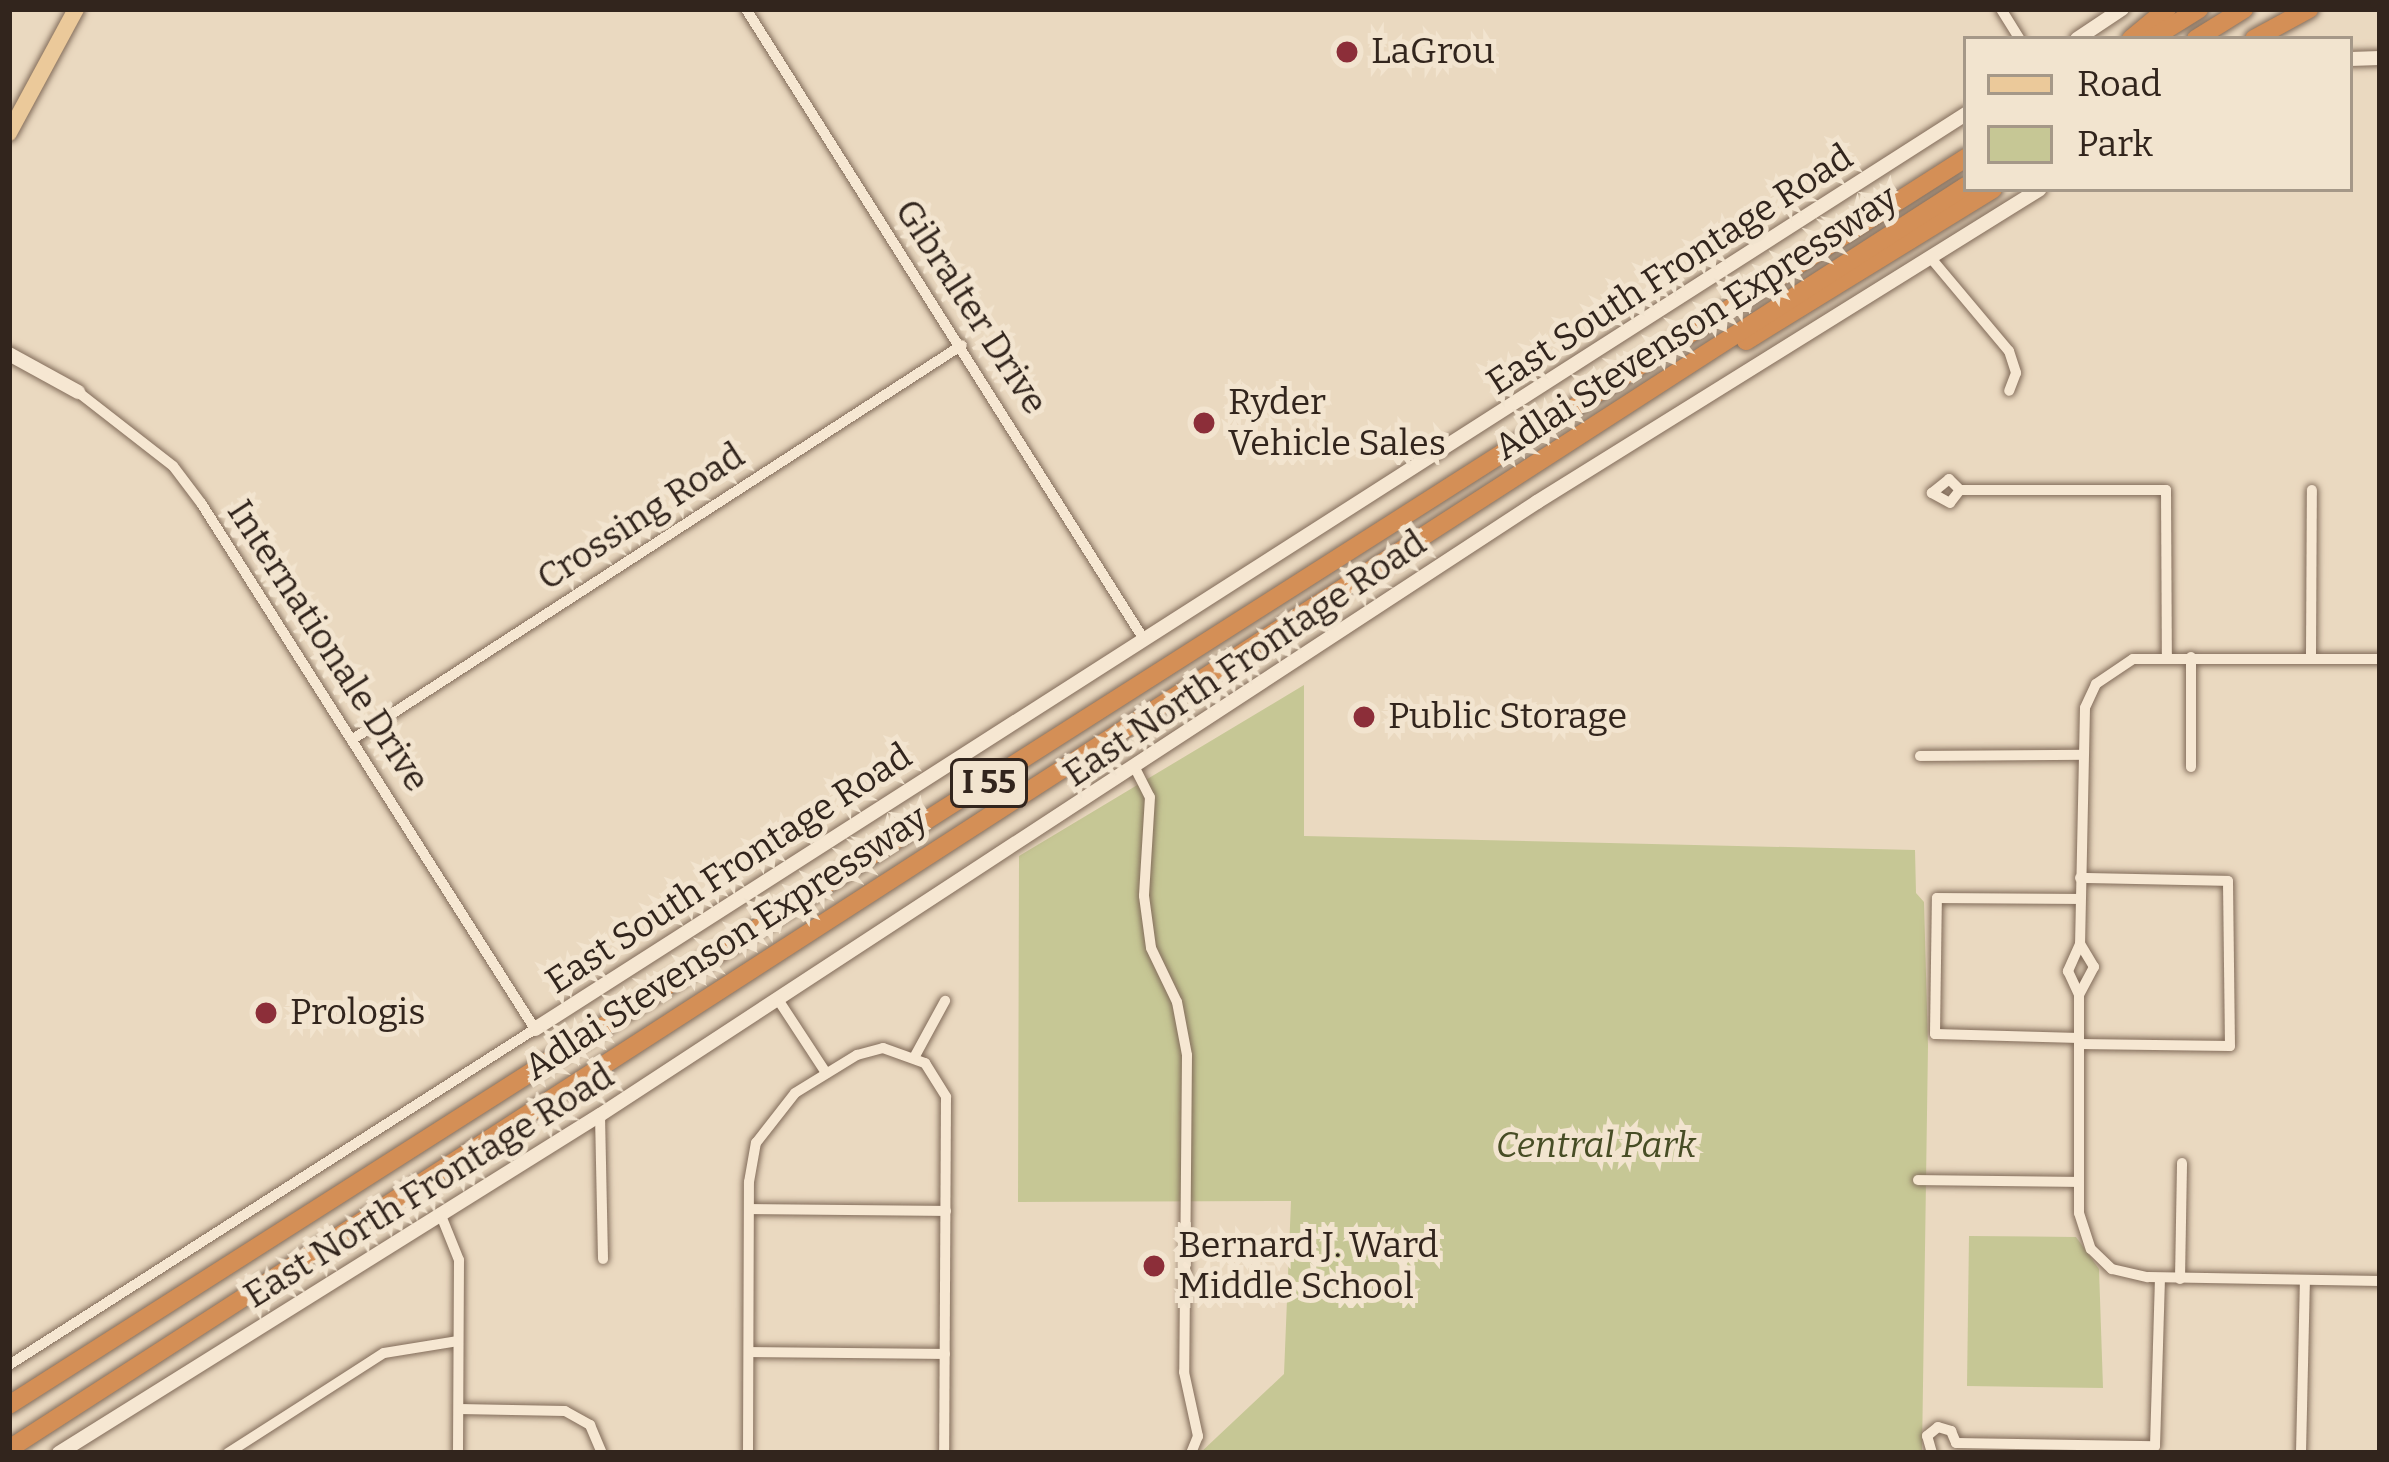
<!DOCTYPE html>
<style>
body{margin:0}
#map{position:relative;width:2389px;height:1462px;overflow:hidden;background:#ead9c0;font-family:Bitter,serif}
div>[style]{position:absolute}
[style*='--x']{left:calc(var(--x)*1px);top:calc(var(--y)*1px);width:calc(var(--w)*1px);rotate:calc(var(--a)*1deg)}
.green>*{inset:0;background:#c6c795}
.roads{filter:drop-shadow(0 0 3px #816b59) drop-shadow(0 0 3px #816b59)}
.street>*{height:10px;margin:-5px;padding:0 5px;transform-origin:5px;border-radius:5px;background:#f6e7d2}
.secondary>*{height:14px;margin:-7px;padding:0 7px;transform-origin:7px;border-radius:7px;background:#f6e7d2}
.primary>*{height:16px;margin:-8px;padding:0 8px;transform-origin:8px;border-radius:8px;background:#ebc99a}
.highway>*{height:18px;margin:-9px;padding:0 9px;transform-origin:9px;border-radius:9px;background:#d48f56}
.dots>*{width:33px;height:33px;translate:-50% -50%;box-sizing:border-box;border:6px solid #f2e4cf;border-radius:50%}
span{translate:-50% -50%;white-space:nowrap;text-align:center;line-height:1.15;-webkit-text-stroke:10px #f2e4cf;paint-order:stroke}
.shield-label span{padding:3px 9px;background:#f2e4cf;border:3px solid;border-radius:9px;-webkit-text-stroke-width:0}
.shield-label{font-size:33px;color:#32251d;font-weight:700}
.poi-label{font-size:36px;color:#32251d}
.left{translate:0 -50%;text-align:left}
.street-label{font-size:36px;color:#32251d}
.park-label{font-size:36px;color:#474d25;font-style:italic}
.frame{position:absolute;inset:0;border:12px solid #32251d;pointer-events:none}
.legend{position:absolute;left:1963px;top:36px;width:390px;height:156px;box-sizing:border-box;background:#f2e4cf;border:3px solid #a59888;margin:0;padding:15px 21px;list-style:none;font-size:36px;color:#32251d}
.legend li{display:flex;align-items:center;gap:24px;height:60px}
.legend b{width:60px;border:3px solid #a59888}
</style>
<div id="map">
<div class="green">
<div style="clip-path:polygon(1304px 685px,1304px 836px,1915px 850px,1916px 893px,1924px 902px,1928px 1046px,1922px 1453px,1200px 1453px,1284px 1374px,1291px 1201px,1018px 1202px,1019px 856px)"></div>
<div style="clip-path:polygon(1969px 1236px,2076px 1237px,2099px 1269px,2103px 1388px,1967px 1386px)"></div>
</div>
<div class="roads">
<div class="street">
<div style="--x:746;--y:9;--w:744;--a:57.74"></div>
<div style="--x:2001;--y:9;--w:36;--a:58"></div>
<div style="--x:1930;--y:257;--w:123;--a:50"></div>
<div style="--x:2009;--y:351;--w:23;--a:72"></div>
<div style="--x:2016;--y:373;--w:19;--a:111"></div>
<div style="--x:1960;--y:490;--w:16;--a:128"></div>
<div style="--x:1950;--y:503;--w:21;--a:-151"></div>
<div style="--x:1932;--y:493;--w:22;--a:-39"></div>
<div style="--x:1949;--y:479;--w:16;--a:45"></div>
<div style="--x:1960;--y:490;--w:206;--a:0"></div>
<div style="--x:2166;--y:490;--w:167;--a:89.7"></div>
<div style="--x:2311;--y:657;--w:167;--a:-89.7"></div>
<div style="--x:2380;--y:659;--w:247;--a:180"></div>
<div style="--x:2133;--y:659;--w:45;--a:146"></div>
<div style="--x:2096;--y:684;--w:26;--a:115"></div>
<div style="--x:2085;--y:708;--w:236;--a:91.2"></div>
<div style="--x:2080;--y:944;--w:30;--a:114"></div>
<div style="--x:2068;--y:971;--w:26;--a:65"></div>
<div style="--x:2079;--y:995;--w:218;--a:90"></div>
<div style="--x:2079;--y:1213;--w:38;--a:72"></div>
<div style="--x:2091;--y:1249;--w:29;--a:44"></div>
<div style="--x:2112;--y:1269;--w:37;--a:13"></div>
<div style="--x:2148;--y:1277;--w:232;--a:1"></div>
<div style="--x:353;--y:739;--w:725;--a:-32.9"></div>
<div style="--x:1920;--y:756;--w:163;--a:-0.4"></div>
<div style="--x:2191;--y:767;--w:110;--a:-90"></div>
<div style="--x:1136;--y:770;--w:30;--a:63"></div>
<div style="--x:1150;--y:797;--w:99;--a:93.5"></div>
<div style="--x:1144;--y:896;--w:52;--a:82.3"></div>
<div style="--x:1151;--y:948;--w:60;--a:64.3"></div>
<div style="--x:1177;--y:1002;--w:54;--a:79.3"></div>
<div style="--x:1187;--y:1055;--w:317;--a:90.5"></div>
<div style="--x:1184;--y:1372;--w:66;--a:77.7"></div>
<div style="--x:1198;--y:1436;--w:18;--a:112"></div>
<div style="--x:2079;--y:995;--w:32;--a:-62"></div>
<div style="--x:2094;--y:967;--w:27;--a:-121"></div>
<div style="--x:777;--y:998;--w:90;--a:56.8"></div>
<div style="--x:2079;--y:1038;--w:144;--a:-178.4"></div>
<div style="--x:1935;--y:1034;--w:136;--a:-89.2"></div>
<div style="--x:1937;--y:898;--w:143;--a:0.4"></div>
<div style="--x:2079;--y:1044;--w:151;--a:0.8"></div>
<div style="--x:2230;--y:1046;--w:165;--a:-90.7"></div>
<div style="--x:2228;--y:881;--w:148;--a:-178.8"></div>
<div style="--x:915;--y:1056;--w:63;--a:-61.4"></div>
<div style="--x:600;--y:1115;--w:144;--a:88.8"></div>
<div style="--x:1918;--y:1180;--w:161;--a:0.7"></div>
<div style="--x:749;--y:1209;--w:197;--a:0.6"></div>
<div style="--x:440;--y:1213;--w:51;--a:68"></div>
<div style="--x:459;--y:1260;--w:193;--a:90.3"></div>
<div style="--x:2180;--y:1279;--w:116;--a:-89"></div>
<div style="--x:749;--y:1352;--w:196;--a:0.6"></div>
<div style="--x:9;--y:1365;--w:624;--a:-32.57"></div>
<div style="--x:535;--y:1029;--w:623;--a:-122.41"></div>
<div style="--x:201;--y:503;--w:46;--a:-127.1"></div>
<div style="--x:173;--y:466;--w:120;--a:-142.1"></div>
<div style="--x:459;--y:1409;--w:106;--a:1.1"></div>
<div style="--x:565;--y:1411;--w:29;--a:29"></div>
<div style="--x:590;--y:1425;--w:30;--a:67"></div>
<div style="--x:1956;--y:1443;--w:199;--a:0.9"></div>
<div style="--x:2155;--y:1446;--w:168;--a:-88.3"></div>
<div style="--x:228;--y:1453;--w:185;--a:-32.7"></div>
<div style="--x:384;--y:1353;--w:75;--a:-9.2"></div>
<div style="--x:748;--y:1453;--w:271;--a:-89.8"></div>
<div style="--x:749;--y:1182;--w:40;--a:-80"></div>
<div style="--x:756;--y:1143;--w:63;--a:-52"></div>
<div style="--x:795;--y:1093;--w:73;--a:-31.5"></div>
<div style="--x:857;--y:1055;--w:27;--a:-15"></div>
<div style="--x:883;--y:1048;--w:45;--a:19.7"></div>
<div style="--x:925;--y:1063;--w:40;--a:58"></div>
<div style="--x:946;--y:1097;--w:356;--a:90.3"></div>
<div style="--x:1932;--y:1453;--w:18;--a:-106"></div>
<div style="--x:1927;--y:1436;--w:14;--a:-39"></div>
<div style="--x:1938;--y:1427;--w:14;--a:17"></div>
<div style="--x:1951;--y:1431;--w:13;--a:67"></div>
<div style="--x:2301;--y:1453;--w:173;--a:-88.7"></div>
</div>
<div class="secondary">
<div style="--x:2077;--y:39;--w:54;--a:-33.7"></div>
<div style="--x:2350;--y:59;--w:30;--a:-2"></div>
<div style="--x:9;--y:354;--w:79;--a:28.8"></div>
<div style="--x:535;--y:1029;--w:1699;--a:-32.6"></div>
<div style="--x:59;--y:1453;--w:638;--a:-32"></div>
<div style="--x:600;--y:1115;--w:1120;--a:-33.19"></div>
<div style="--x:1537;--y:502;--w:592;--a:-31.89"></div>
</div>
<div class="primary">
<div style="--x:9;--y:133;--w:141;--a:-61.6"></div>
</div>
<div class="highway">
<div style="--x:2131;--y:39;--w:47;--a:-39.8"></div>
<div style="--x:2151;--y:39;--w:57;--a:-32"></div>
<div style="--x:2196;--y:39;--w:57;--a:-32"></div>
<div style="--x:2254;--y:39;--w:63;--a:-28.6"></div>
<div style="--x:1746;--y:341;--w:290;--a:-31.6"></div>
<div style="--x:9;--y:1405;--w:2321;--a:-32.51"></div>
<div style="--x:9;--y:1449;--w:2329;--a:-32.84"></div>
</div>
</div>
<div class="dots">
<div style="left:1347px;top:52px;background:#8c2e39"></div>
<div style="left:1204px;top:423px;background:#8c2e39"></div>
<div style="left:1364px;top:717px;background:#8c2e39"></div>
<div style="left:266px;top:1013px;background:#8c2e39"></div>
<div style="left:1154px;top:1266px;background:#8c2e39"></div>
</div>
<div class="shield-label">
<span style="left:989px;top:783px">I 55</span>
</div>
<div class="poi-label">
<span class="left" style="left:1371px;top:52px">LaGrou</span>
<span class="left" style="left:1228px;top:423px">Ryder<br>Vehicle Sales</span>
<span class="left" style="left:1388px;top:717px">Public Storage</span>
<span class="left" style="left:290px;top:1013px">Prologis</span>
<span class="left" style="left:1178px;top:1266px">Bernard J. Ward<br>Middle School</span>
</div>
<div class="street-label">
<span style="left:1670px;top:270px;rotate:-33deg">East South Frontage Road</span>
<span style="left:971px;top:307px;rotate:57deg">Gibralter Drive</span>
<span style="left:1696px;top:323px;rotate:-33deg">Adlai Stevenson Expressway</span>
<span style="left:641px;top:517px;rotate:-33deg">Crossing Road</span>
<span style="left:328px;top:646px;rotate:57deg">Internationale Drive</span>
<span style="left:1245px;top:659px;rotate:-34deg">East North Frontage Road</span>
<span style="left:729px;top:869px;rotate:-33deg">East South Frontage Road</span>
<span style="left:726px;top:943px;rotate:-33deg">Adlai Stevenson Expressway</span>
<span style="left:429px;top:1186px;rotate:-32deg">East North Frontage Road</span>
</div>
<div class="park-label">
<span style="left:1596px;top:1146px">Central Park</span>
</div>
<div class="frame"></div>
<ul class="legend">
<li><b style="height:15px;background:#ebc99a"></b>Road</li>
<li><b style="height:33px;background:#c6c795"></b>Park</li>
</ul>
</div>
